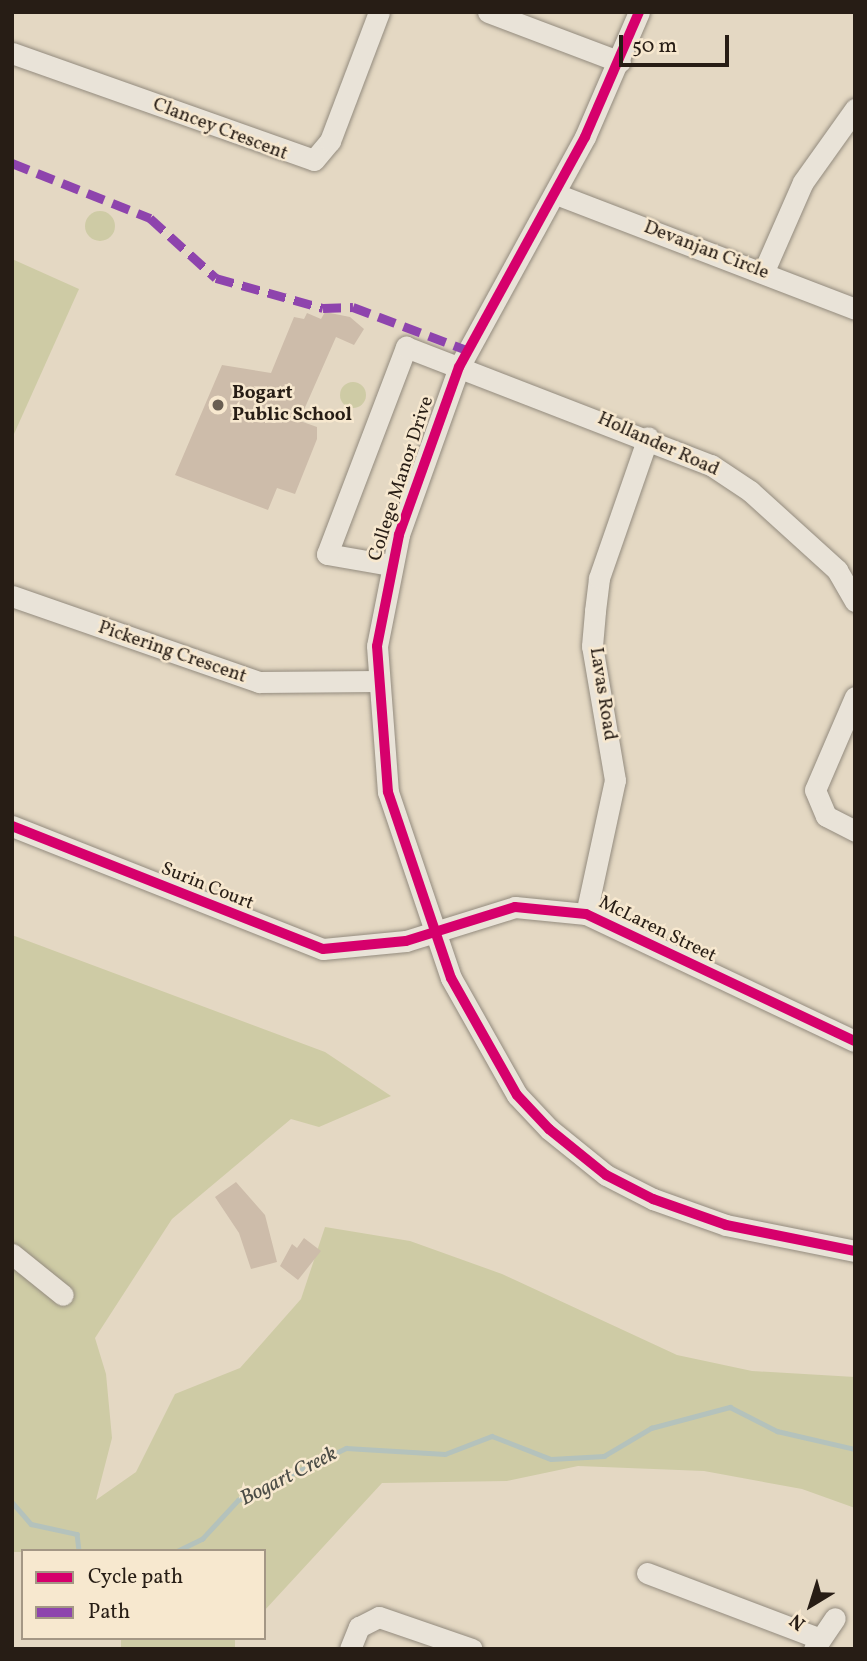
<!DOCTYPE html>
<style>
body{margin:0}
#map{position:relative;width:867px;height:1661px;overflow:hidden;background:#e4d8c3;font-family:Vollkorn,serif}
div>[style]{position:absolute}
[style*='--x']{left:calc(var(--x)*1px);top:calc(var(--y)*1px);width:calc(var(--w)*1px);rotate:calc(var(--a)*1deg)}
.green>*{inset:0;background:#cecba5;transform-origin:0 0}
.round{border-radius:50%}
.stream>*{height:4.5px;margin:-2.25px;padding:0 2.25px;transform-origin:2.25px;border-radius:2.25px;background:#b4c2bc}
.building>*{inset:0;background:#cdbcaa}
.roads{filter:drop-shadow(0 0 2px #938b7e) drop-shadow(0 0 2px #938b7e)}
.minor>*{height:21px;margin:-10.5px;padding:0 10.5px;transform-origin:10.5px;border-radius:10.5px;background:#e9e3d8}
.quiet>*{height:9px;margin-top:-4.5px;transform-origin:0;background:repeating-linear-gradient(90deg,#8e44ad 0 18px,transparent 0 27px)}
.cycleway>*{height:10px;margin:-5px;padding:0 5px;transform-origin:5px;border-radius:5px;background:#d6006c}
.dots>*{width:19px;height:19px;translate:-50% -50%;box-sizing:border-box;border:4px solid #f7e8cf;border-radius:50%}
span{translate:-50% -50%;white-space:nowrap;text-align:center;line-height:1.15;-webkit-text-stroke:5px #f7e8cf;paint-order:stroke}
.street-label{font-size:19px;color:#271d15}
.poi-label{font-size:19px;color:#271d15;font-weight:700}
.left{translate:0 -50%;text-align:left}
.water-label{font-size:21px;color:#4b4c46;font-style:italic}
.frame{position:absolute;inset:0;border:14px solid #271d15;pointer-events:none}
.legend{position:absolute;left:21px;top:1549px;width:245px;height:91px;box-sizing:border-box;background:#f7e8cf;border:2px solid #a49785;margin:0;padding:9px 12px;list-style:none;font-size:21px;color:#271d15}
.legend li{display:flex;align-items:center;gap:14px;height:35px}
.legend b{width:35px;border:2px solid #a49785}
.north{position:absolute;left:776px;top:1570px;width:70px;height:70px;-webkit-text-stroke:5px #f7e8cf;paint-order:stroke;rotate:218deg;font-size:19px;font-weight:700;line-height:28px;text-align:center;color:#271d15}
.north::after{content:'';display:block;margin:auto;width:24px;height:32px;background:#271d15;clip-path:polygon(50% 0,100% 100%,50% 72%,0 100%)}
.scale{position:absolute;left:619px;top:35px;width:110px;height:32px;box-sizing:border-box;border:4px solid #271d15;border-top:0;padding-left:9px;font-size:21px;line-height:24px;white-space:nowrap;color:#271d15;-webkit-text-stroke:5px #f7e8cf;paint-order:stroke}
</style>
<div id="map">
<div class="green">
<div class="round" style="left:85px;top:211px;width:30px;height:30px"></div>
<div style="clip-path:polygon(12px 259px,79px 289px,14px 434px,12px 433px)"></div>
<div class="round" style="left:340px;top:382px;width:26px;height:26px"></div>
<div style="clip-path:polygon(12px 935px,325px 1052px,391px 1096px,319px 1127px,291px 1119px,172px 1219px,95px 1338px,106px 1374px,112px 1438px,96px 1500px,136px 1472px,175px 1394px,240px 1368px,301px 1299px,325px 1227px,410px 1241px,502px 1274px,677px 1355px,752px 1371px,855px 1377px,855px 1508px,802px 1489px,704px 1471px,578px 1466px,507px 1481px,382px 1483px,264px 1611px,264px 1551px,12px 1552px)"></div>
<div style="left:121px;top:1638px;width:114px;height:11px"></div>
</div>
<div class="stream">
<div style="--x:12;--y:1502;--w:29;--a:49"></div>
<div style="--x:31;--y:1524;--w:47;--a:12.3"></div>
<div style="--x:77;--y:1534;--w:17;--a:83"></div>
<div style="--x:177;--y:1551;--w:28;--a:-26"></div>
<div style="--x:202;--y:1539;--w:53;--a:-47.3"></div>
<div style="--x:238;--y:1500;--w:120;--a:-25.7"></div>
<div style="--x:346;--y:1448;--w:99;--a:3.5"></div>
<div style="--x:445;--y:1454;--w:50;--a:-21"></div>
<div style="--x:492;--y:1436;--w:63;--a:21.3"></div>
<div style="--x:551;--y:1459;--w:53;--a:-3.2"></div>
<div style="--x:604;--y:1456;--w:55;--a:-30.8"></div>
<div style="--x:651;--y:1428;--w:82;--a:-14.9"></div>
<div style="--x:730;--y:1407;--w:53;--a:27.1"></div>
<div style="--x:777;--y:1431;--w:80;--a:13"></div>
</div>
<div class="building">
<div style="clip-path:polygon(325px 312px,350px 317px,364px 329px,354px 345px,336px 337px,303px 412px,300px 421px,317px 427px,317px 439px,295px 494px,277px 488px,268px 510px,175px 475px,222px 365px,271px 373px,294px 317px,304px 319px,307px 313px,321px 319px)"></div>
<div style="clip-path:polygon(236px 1182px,265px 1215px,277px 1262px,251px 1269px,239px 1233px,215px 1197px)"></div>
<div style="clip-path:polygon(304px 1238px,321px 1251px,298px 1280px,280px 1266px,292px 1244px,297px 1248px)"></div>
</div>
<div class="roads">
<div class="minor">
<div style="--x:488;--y:12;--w:141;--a:20.7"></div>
<div style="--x:639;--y:12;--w:136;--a:113.4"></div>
<div style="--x:585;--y:137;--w:262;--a:118.7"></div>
<div style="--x:459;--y:367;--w:178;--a:109.7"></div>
<div style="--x:399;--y:535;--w:113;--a:101.2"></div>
<div style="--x:377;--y:646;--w:146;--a:85.7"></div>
<div style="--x:388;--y:792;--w:196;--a:71.3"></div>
<div style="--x:451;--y:978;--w:134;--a:60.6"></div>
<div style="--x:517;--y:1095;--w:47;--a:46.7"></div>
<div style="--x:549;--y:1129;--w:73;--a:38.9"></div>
<div style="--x:606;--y:1175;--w:53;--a:27.1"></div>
<div style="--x:653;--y:1199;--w:77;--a:19.6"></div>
<div style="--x:726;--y:1225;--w:132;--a:11.4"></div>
<div style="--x:12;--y:53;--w:320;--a:19.5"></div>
<div style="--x:314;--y:160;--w:25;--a:-50"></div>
<div style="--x:330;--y:141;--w:138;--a:-69.2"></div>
<div style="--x:556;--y:194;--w:320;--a:21"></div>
<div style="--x:763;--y:273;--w:99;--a:-66.3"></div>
<div style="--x:803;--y:182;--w:90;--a:-54.5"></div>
<div style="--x:390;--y:565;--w:64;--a:-170.1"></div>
<div style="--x:327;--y:554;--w:222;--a:-69.1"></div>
<div style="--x:406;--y:347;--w:327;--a:21.2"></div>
<div style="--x:711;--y:465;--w:47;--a:33.7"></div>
<div style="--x:750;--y:491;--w:118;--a:42.2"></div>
<div style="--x:837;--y:570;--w:36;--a:60"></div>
<div style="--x:12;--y:596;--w:262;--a:19.2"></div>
<div style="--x:259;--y:682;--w:119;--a:-0.5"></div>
<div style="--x:855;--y:697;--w:101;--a:113.3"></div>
<div style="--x:815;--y:790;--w:28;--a:67"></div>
<div style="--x:826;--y:816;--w:33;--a:27"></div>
<div style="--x:12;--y:826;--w:334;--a:21.6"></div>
<div style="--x:323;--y:949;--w:83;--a:-5.5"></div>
<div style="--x:406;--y:941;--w:114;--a:-17.3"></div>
<div style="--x:515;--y:907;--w:71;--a:5.6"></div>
<div style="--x:586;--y:914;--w:297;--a:25.3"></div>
<div style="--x:586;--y:914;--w:137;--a:-77.8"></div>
<div style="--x:615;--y:780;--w:136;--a:-99.7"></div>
<div style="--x:592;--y:646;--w:35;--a:-85"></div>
<div style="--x:595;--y:611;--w:33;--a:-83"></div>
<div style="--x:599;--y:578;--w:149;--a:-70.8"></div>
<div style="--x:12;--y:1254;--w:65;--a:38.8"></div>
<div style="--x:647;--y:1573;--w:183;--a:20.8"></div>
<div style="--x:350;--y:1649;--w:24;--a:-68"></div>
<div style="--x:359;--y:1627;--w:22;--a:-27"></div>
<div style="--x:379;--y:1617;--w:98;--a:19"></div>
<div style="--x:814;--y:1649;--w:37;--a:-56"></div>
</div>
</div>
<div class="quiet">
<div style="--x:12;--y:163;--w:149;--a:21.7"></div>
<div style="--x:150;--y:218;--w:89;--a:42.3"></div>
<div style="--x:216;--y:278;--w:111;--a:15.7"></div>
<div style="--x:323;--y:308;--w:30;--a:-2"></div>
<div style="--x:353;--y:307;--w:122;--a:20.7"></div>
</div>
<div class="cycleway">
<div style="--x:639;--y:12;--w:136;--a:113.4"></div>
<div style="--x:585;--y:137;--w:262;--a:118.7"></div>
<div style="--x:459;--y:367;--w:178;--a:109.7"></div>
<div style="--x:399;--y:535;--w:113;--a:101.2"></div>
<div style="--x:377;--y:646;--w:146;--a:85.7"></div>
<div style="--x:388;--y:792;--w:196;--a:71.3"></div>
<div style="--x:451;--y:978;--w:134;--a:60.6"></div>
<div style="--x:517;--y:1095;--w:47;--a:46.7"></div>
<div style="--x:549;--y:1129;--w:73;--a:38.9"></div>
<div style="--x:606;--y:1175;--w:53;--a:27.1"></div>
<div style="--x:653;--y:1199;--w:77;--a:19.6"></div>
<div style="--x:726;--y:1225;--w:132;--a:11.4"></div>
<div style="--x:12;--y:826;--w:334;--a:21.6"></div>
<div style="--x:323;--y:949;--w:83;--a:-5.5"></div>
<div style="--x:406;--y:941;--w:114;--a:-17.3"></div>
<div style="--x:515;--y:907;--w:71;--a:5.6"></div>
<div style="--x:586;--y:914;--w:297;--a:25.3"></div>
</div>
<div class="dots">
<div style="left:218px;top:405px;background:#695e52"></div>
</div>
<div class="street-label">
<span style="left:220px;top:130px;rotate:21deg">Clancey Crescent</span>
<span style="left:706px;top:251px;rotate:21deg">Devanjan Circle</span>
<span style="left:658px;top:445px;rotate:24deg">Hollander Road</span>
<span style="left:402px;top:479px;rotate:-72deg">College Manor Drive</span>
<span style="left:172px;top:653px;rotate:19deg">Pickering Crescent</span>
<span style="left:602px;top:694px;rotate:81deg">Lavas Road</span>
<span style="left:207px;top:887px;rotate:22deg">Surin Court</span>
<span style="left:657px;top:930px;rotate:26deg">McLaren Street</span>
</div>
<div class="poi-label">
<span class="left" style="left:232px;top:405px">Bogart<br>Public School</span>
</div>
<div class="water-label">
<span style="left:289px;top:1477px;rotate:-27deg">Bogart Creek</span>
</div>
<div class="frame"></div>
<ul class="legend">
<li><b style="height:9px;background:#d6006c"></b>Cycle path</li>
<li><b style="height:9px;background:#8e44ad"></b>Path</li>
</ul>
<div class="north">N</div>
<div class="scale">50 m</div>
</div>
